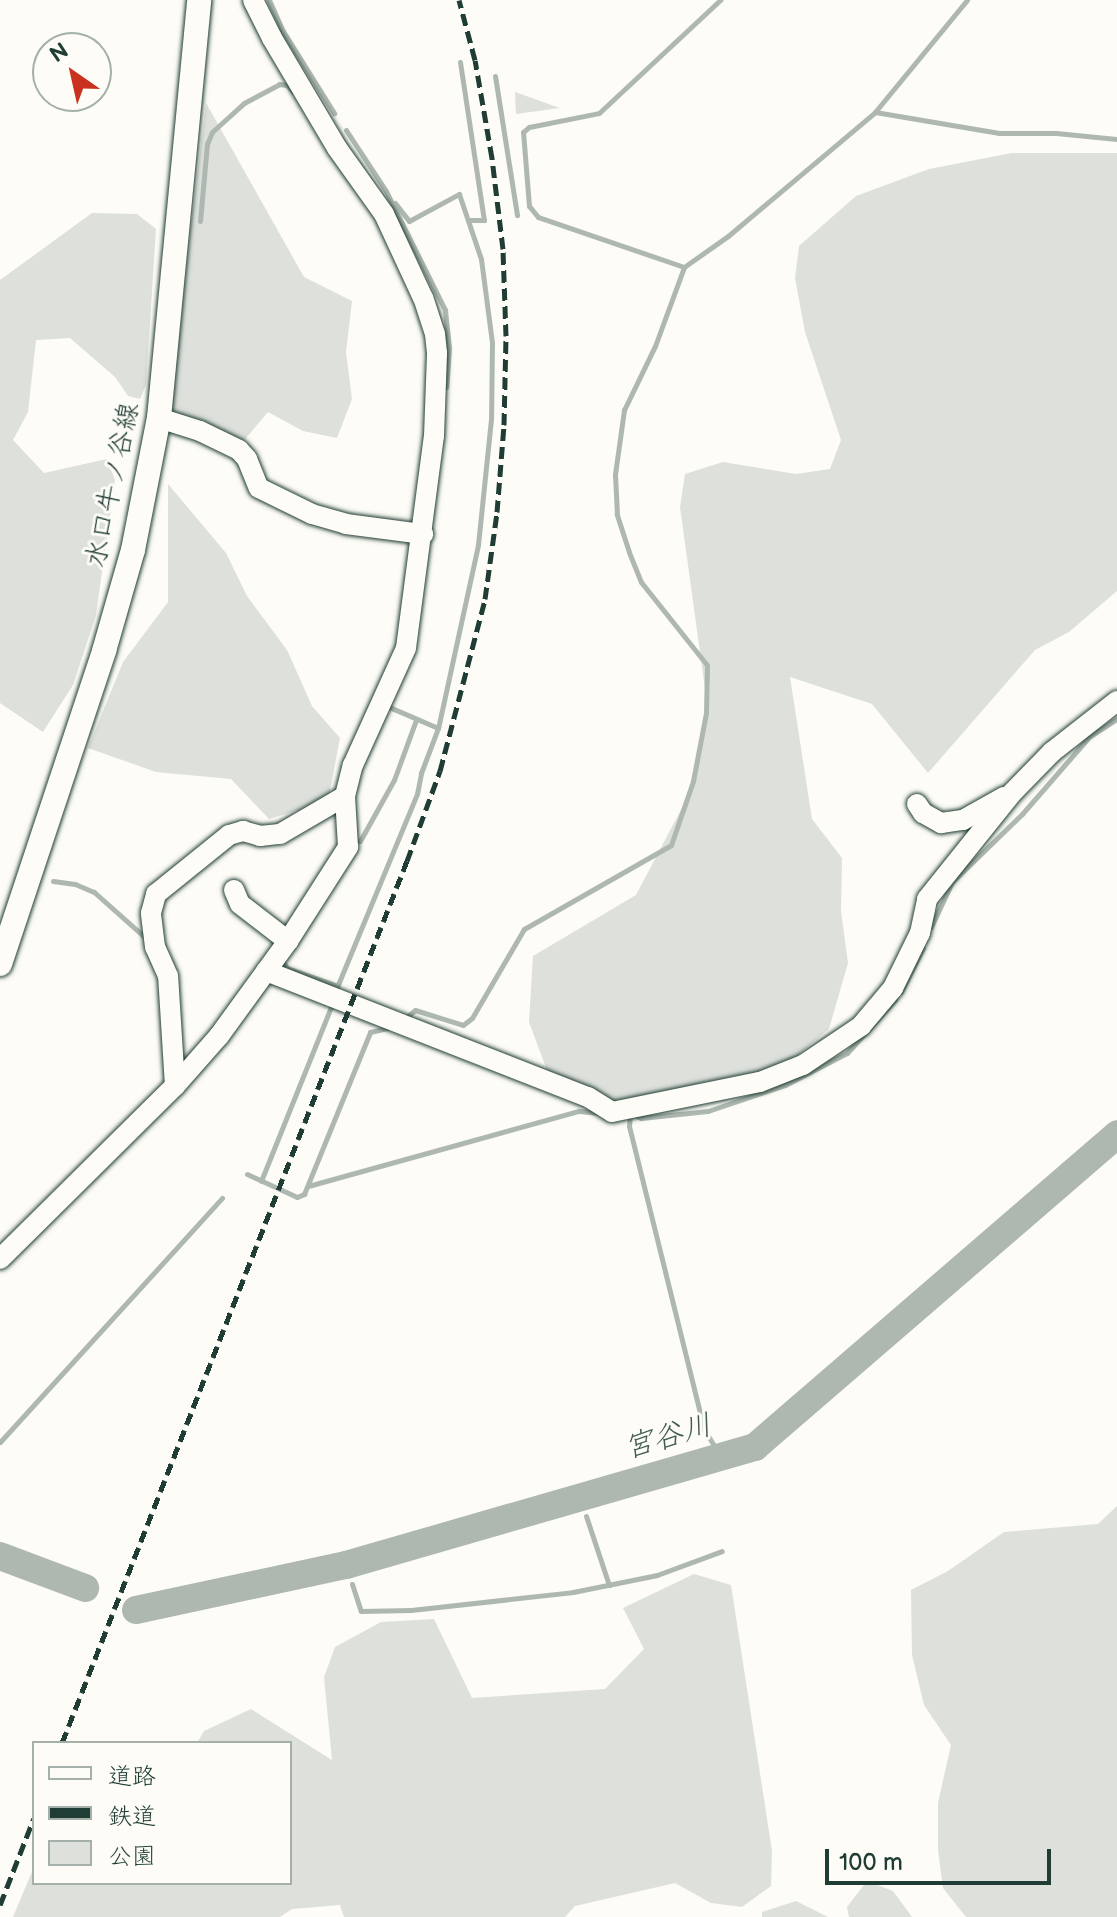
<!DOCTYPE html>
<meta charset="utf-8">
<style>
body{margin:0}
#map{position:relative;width:1117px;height:1917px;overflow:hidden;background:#fdfcf7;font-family:"Balsamiq Sans","Klee One",sans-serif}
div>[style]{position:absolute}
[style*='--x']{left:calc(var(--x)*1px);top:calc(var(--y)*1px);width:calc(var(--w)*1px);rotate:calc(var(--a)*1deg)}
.green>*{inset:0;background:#dde0db}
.stream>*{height:5px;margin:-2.5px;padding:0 2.5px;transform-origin:2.5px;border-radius:2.5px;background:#aeb8b1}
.river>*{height:28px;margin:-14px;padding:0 14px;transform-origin:14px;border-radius:14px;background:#aeb8b1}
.roads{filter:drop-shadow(0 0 2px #1f3d34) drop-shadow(0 0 2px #1f3d34)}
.minor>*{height:20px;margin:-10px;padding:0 10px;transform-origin:10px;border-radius:10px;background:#fdfcf7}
.major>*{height:24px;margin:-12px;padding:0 12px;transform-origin:12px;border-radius:12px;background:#fdfcf7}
.rail>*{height:5px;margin-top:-2.5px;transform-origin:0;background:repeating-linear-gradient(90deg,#1f3d34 0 12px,transparent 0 18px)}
span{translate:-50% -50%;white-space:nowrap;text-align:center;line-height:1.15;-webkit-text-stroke:6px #fdfcf7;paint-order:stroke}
.street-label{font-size:28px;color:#1f3d34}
.water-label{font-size:30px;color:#435c53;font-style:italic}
.legend{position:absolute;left:32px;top:1741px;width:260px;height:144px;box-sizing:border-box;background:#fdfcf7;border:2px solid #a4b0a9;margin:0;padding:10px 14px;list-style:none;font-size:24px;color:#1f3d34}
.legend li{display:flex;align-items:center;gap:16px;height:40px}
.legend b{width:40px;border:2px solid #a4b0a9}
.north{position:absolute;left:32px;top:32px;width:80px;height:80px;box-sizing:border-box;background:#fdfcf7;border:2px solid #a4b0a9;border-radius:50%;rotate:326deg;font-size:22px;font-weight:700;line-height:32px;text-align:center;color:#1f3d34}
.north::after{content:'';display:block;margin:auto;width:28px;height:36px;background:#c8321e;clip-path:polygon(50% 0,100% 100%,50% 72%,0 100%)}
.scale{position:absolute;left:825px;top:1849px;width:226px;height:36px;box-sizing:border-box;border:4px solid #1f3d34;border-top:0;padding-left:10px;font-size:24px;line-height:28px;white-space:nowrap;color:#1f3d34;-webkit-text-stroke:6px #fdfcf7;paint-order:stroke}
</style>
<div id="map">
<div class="green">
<div style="clip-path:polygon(515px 92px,560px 108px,516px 114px)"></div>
<div style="clip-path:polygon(206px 103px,304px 277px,352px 301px,346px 352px,352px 399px,337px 438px,303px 431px,268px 412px,241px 444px,168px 416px)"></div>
<div style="clip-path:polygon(1012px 153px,1117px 153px,1117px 591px,1069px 632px,1035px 650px,928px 773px,872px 704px,790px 677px,812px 819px,842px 858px,841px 911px,848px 963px,829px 1029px,779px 1070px,616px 1102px,551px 1081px,529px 1022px,533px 956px,636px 895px,695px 783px,707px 703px,680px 507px,685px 474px,723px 462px,796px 474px,830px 469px,841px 440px,805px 332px,795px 278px,799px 246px,856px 196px,929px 169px)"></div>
<div style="clip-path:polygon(92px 213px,137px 214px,156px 229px,146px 385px,140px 399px,128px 396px,115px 377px,70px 338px,36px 340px,28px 412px,13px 440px,44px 473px,107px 459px,115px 480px,96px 615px,73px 685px,43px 732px,0 703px,0 280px)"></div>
<div style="clip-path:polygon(168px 484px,226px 553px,247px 596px,287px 650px,312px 706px,340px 738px,328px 801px,269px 819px,231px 779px,156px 772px,88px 748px,123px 662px,168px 602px)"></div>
<div style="clip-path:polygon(1117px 1506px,1117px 1917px,966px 1917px,943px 1888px,938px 1850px,938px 1803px,951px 1745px,924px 1705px,912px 1655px,911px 1590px,948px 1571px,1004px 1532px,1098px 1524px)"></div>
<div style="clip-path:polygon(694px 1574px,731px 1585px,772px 1851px,771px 1886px,742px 1907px,711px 1903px,675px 1883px,575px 1906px,565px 1917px,344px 1917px,340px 1905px,292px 1909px,280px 1917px,13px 1917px,34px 1867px,34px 1883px,290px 1883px,290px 1743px,197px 1743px,204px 1731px,251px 1709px,332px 1760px,324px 1677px,335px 1647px,381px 1622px,434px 1619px,472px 1698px,605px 1689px,644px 1649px,623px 1608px)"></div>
<div style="clip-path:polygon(867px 1881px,893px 1891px,912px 1917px,849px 1917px,847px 1907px)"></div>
<div style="clip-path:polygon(796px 1901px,828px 1917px,762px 1917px,762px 1912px)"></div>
</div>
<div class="stream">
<div style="--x:269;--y:0;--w:34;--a:66"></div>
<div style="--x:283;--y:31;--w:97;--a:58.1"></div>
<div style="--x:460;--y:62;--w:160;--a:81.4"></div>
<div style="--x:484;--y:220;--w:16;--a:180"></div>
<div style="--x:495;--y:76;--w:141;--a:81"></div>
<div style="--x:875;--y:112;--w:126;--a:9.6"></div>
<div style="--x:999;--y:133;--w:57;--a:0"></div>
<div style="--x:1056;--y:133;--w:61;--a:5.6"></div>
<div style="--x:346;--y:130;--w:73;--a:56.7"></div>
<div style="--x:386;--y:191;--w:133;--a:63.6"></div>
<div style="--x:445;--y:310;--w:38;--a:84"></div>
<div style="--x:449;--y:348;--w:39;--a:94"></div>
<div style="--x:395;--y:203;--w:23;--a:52"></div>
<div style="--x:409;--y:221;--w:57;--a:-28.4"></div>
<div style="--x:459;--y:194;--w:69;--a:71.3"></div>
<div style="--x:481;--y:259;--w:84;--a:82.5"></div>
<div style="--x:492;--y:342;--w:77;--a:90.7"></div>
<div style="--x:491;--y:419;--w:127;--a:95.9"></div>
<div style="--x:478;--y:545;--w:187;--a:102.3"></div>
<div style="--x:200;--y:221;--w:77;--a:-84.8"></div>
<div style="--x:207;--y:144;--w:13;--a:-67"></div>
<div style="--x:212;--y:132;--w:43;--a:-42.2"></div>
<div style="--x:244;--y:103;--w:40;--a:-28"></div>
<div style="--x:279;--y:84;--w:8;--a:7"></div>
<div style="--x:287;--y:85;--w:9;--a:49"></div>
<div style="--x:684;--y:267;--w:154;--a:-161.1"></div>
<div style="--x:538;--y:217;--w:14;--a:-129"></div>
<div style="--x:529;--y:206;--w:74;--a:-94.6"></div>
<div style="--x:523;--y:132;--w:8;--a:-40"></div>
<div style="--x:529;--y:127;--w:71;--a:-11.3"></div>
<div style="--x:599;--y:113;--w:166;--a:-43"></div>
<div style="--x:360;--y:841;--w:70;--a:-60.9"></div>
<div style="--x:394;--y:780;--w:64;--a:-69.9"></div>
<div style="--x:53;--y:881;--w:22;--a:8"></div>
<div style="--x:75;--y:884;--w:21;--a:23"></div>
<div style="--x:94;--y:892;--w:72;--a:41.6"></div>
<div style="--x:931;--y:927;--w:50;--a:-65"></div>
<div style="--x:952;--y:882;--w:98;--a:-44.2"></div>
<div style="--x:1022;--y:814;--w:102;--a:-49"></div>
<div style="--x:1089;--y:737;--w:33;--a:-33"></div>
<div style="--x:282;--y:960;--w:9;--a:58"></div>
<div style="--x:287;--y:968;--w:54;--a:19.4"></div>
<div style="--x:337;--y:987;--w:209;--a:-67.5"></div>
<div style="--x:417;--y:794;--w:21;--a:-79"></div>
<div style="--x:421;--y:773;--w:48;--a:-69.3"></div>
<div style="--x:438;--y:728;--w:56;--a:-156.7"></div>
<div style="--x:901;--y:992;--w:49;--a:-63.4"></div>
<div style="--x:404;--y:1019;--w:14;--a:-39"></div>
<div style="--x:415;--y:1010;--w:50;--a:17.4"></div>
<div style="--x:463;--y:1025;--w:11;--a:-38"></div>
<div style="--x:472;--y:1018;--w:103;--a:-59.7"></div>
<div style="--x:524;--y:929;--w:169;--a:-29.7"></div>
<div style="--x:671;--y:845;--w:68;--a:-71"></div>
<div style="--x:693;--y:781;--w:69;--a:-79.2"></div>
<div style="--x:706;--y:713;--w:48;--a:-88.8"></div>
<div style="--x:707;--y:665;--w:106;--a:-128.5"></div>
<div style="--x:641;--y:582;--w:32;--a:-112"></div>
<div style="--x:629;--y:552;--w:40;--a:-108"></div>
<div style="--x:617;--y:514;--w:40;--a:-92.9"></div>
<div style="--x:615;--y:474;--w:65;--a:-82"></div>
<div style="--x:624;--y:410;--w:71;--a:-64.2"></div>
<div style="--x:655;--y:346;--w:84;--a:-69.8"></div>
<div style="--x:684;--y:267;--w:54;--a:-35.2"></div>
<div style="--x:728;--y:236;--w:192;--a:-40.1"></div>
<div style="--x:875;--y:112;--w:145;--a:-50.6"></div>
<div style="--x:630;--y:1115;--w:11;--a:95"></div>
<div style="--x:629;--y:1126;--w:312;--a:76.1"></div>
<div style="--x:704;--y:1429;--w:33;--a:59"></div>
<div style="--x:634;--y:1115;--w:8;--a:23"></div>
<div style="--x:641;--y:1118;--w:67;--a:-6"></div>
<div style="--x:708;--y:1111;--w:81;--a:-18.7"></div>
<div style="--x:785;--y:1085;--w:70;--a:-27.3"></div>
<div style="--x:847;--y:1053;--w:72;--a:-47.8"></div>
<div style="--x:247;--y:1174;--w:55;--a:24.7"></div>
<div style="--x:297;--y:1197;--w:8;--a:-23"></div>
<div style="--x:304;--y:1194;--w:175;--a:-67.8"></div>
<div style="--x:370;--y:1032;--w:23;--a:-13"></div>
<div style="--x:261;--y:1181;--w:188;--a:-68.1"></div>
<div style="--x:308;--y:1186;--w:281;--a:-15.5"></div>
<div style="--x:579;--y:1111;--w:22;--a:5"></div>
<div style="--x:0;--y:1442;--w:330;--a:-47.7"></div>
<div style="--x:586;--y:1516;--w:73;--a:71.6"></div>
<div style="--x:352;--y:1584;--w:28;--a:72"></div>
<div style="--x:361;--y:1611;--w:50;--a:-1.1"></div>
<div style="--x:411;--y:1610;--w:163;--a:-6.3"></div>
<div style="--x:573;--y:1592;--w:86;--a:-11.4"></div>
<div style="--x:657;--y:1575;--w:69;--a:-20.3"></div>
</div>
<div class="river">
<div style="--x:0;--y:1556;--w:91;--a:20.6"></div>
<div style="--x:136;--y:1610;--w:215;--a:-12.1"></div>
<div style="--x:346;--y:1565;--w:426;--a:-16.1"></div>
<div style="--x:755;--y:1447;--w:479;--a:-40.8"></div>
</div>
<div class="roads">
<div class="minor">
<div style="--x:159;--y:418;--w:43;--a:17.6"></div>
<div style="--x:200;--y:431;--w:43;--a:26"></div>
<div style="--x:239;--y:450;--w:12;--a:48"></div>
<div style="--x:247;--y:459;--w:31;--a:68"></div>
<div style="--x:259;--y:488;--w:59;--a:26.1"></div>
<div style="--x:312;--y:514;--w:35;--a:16"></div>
<div style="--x:346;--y:524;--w:78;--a:7.4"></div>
<div style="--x:917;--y:804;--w:11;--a:56"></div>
<div style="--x:923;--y:813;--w:21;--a:29"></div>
<div style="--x:941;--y:823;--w:22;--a:-8"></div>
<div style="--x:963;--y:820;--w:47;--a:-29.3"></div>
<div style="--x:234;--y:890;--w:15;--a:67"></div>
<div style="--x:240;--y:904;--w:61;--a:37.6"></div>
<div style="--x:266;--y:971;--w:346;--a:21.4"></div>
<div style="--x:588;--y:1097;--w:28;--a:32"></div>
<div style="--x:612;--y:1112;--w:151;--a:-11.5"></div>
<div style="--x:760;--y:1082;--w:46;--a:-21.6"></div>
<div style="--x:803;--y:1065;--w:70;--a:-33.9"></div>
<div style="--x:861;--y:1026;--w:50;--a:-49.9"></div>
<div style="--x:893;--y:988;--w:61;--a:-63.9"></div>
<div style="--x:920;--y:933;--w:35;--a:-78"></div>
<div style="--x:927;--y:899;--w:134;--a:-51.3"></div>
<div style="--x:1011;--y:794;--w:59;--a:-45.7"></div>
<div style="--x:1052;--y:752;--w:83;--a:-38.1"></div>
<div style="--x:175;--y:1086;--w:110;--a:-93.6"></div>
<div style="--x:168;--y:976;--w:32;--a:-114"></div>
<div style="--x:155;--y:947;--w:34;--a:-97"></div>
<div style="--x:151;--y:913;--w:20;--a:-75"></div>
<div style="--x:156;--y:894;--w:94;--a:-38.9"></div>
<div style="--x:229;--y:835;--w:15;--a:-16"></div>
<div style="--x:243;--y:831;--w:18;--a:16"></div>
<div style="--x:260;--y:836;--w:20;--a:-6"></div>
<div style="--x:280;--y:834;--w:75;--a:-30.3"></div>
<div style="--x:0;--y:1259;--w:246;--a:-44.7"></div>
<div style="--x:175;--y:1086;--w:67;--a:-48.7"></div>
<div style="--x:219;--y:1036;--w:117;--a:-54"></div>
<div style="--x:288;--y:941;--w:112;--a:-57.4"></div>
<div style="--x:348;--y:847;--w:51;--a:-93.4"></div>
<div style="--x:345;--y:796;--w:32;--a:-76"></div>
<div style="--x:353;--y:765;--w:128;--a:-65.6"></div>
<div style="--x:406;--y:648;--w:214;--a:-82.5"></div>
<div style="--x:434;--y:436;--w:83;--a:-87.9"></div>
<div style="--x:437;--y:353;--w:19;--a:-96"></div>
<div style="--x:435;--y:334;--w:38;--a:-108"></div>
<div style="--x:423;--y:298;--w:93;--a:-114.9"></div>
<div style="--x:384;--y:214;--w:81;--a:-125.5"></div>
<div style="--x:337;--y:148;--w:128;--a:-120.6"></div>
<div style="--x:272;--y:38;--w:42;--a:-116.6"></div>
</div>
<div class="major">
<div style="--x:0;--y:964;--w:330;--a:-71.6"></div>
<div style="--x:104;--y:651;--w:105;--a:-74"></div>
<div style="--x:133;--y:550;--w:135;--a:-78.9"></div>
<div style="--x:159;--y:418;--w:420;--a:-84.5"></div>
</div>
</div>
<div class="rail">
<div style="--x:62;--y:1743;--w:947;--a:-68.64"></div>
<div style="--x:407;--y:861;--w:96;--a:-69.9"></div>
<div style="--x:440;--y:771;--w:178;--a:-75.3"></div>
<div style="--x:485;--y:599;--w:88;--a:-82.1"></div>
<div style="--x:497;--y:512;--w:87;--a:-85.4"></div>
<div style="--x:504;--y:425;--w:89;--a:-88.7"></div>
<div style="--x:506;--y:336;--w:87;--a:-92"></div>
<div style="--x:503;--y:249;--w:92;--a:-96.9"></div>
<div style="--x:492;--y:158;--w:99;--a:-99.8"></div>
<div style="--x:475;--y:60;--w:62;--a:-104.9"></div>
<div style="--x:0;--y:1905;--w:93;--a:-68.7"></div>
</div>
<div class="street-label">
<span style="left:113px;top:485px;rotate:-78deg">水口牛ノ谷線</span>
</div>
<div class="water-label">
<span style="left:668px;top:1437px;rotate:-16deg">宮谷川</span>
</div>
<ul class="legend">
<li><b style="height:10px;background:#fdfcf7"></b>道路</li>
<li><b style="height:10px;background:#1f3d34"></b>鉄道</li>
<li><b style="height:22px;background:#dde0db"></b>公園</li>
</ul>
<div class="north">N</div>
<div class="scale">100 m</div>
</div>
